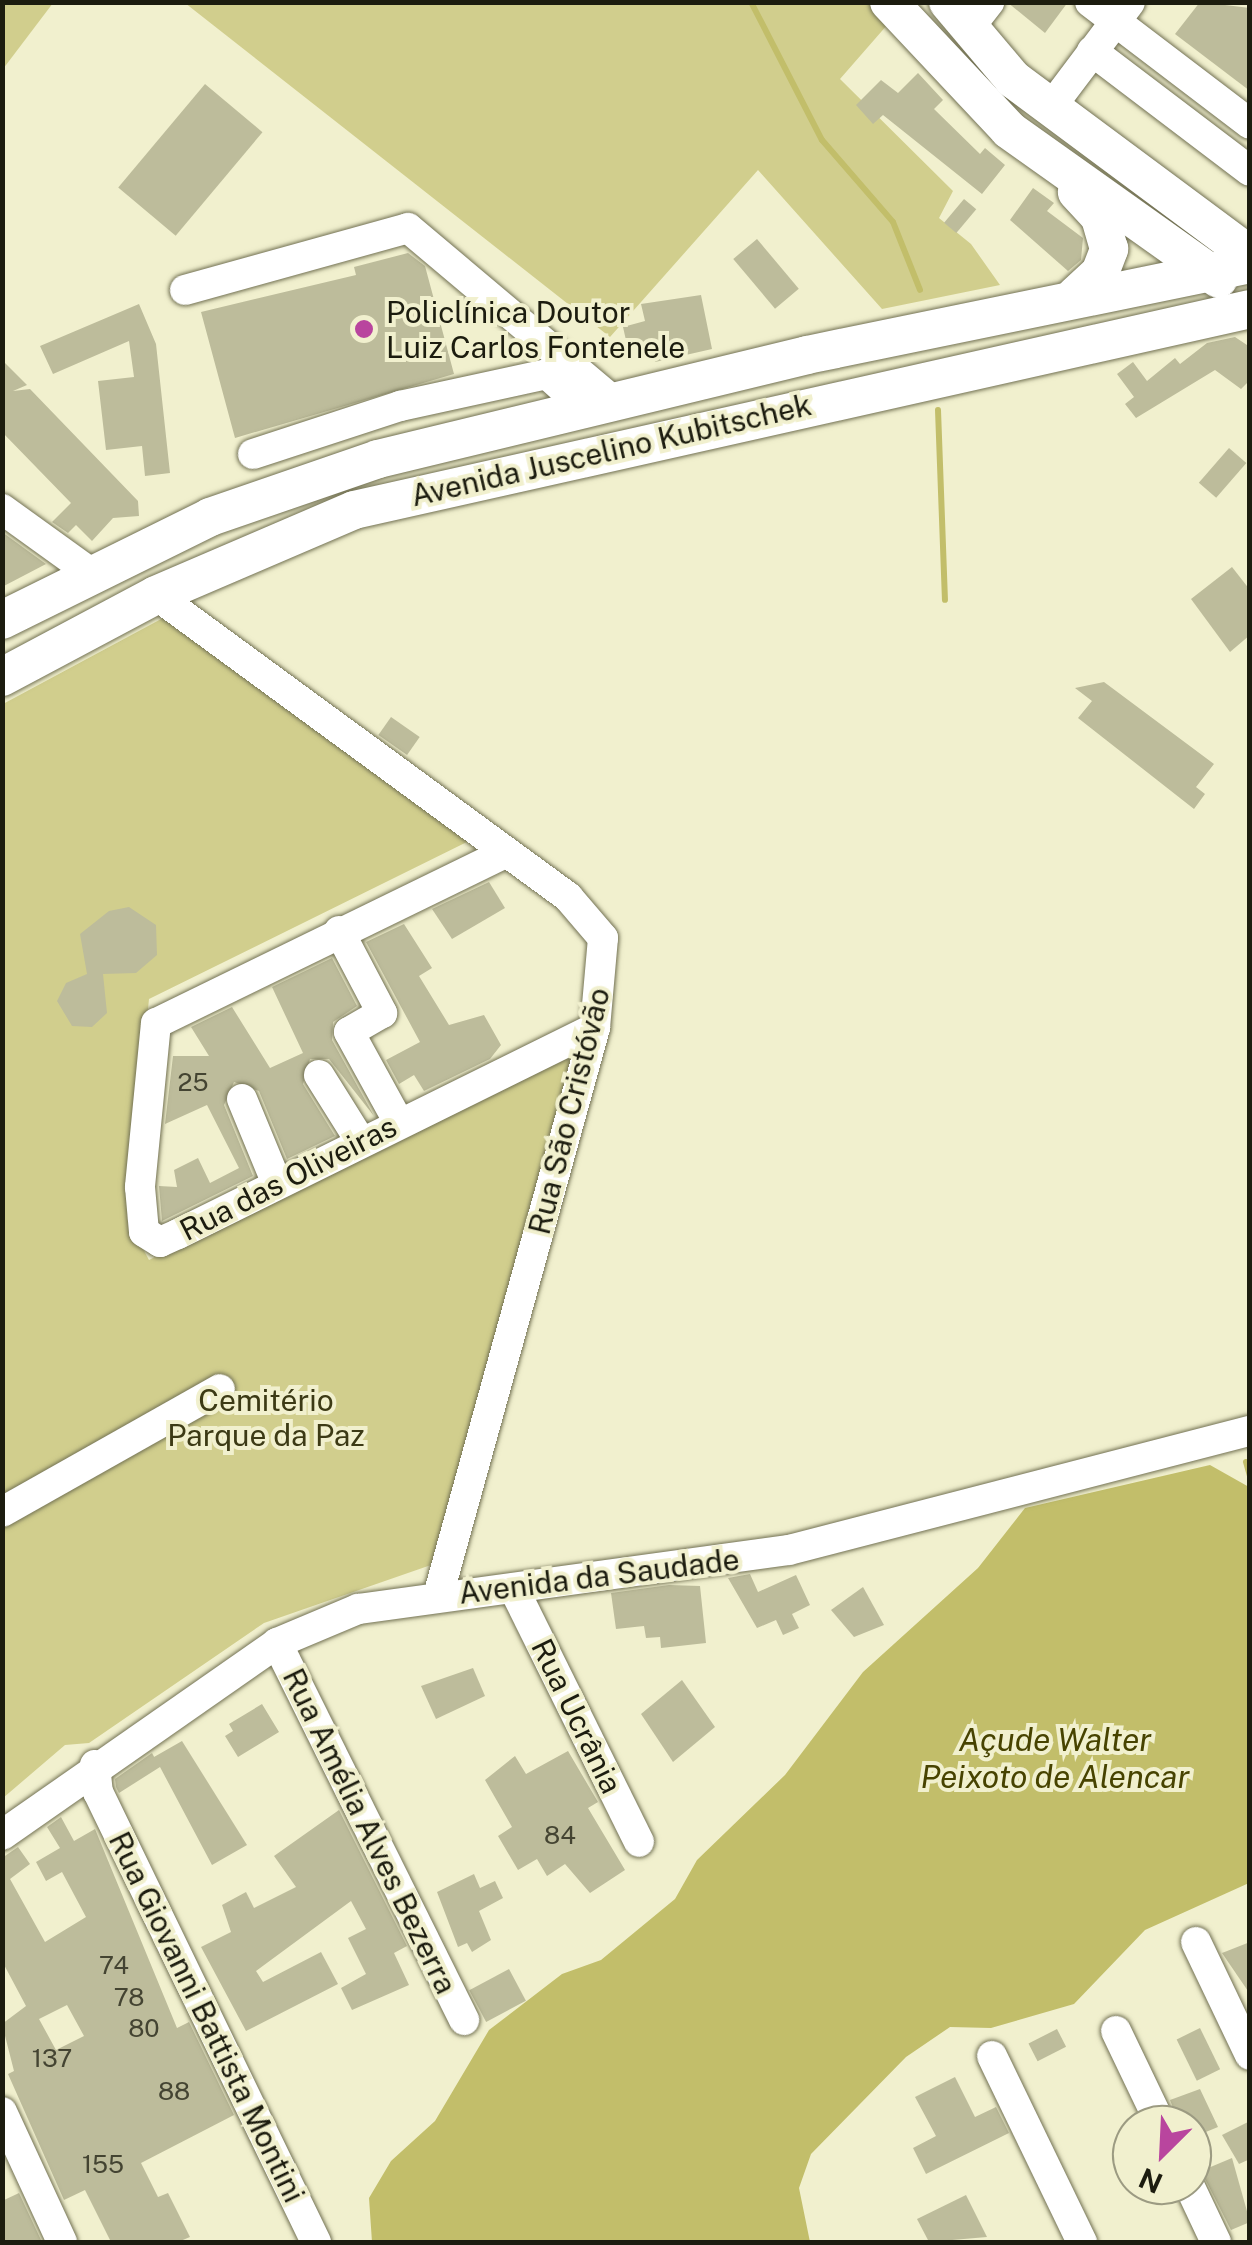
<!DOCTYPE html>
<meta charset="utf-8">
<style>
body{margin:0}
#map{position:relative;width:1252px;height:2245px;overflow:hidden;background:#f1f0ce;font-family:"Public Sans",sans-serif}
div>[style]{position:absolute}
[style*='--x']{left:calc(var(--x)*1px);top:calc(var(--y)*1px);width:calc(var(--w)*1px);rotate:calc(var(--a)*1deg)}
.green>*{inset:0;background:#d1ce8d}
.water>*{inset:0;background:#c2be6a}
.stream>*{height:6px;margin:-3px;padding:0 3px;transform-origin:3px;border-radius:3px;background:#c2be6a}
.building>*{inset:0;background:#bdbc9b;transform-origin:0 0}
.roads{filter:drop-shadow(0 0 2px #727153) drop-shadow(0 0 2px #727153)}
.minor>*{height:30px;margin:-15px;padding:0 15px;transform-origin:15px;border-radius:15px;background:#fff}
.major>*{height:38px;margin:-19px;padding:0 19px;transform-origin:19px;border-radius:19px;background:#fff}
.dots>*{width:28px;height:28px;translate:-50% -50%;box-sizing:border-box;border:5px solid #f1f0ce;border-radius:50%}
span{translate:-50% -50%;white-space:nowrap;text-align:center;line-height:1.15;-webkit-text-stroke:8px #f1f0ce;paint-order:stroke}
.number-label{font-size:25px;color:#444432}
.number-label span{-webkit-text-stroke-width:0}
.poi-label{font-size:30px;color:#1c1c0f}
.left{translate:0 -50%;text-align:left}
.street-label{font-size:30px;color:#1c1c0f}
.park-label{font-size:30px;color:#3c3a15}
.water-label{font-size:32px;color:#474300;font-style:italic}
.frame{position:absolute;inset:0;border:5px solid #1c1c0f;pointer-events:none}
.north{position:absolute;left:1112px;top:2105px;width:100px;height:100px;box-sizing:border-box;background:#f1f0ce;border:2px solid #9c9b82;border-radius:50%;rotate:204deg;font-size:28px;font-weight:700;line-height:40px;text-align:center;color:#1c1c0f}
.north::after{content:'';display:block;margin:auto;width:35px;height:45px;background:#b9459e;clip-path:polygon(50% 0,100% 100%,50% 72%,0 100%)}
</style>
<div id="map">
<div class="green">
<div style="clip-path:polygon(3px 2px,53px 3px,3px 69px,2px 3px)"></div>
<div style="clip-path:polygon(185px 3px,869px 3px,888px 24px,840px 79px,953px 191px,939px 218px,971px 244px,1000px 285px,882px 309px,758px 170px,610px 337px)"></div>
<div style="clip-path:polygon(163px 618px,475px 838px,149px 999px,127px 1219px,149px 1260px,569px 1044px,581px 1054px,431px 1565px,264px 1623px,89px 1743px,65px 1745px,3px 1798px,3px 704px)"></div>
</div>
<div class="water">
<div style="clip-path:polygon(1210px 1465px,1249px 1487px,1249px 1883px,1145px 1930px,1074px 2004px,991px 2028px,950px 2027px,906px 2057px,811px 2154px,799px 2188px,810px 2242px,372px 2242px,369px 2198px,391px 2161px,435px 2121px,489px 2030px,562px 1974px,601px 1960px,675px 1899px,697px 1860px,785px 1775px,863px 1672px,978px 1568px,1025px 1508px)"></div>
</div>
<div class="stream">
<div style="--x:751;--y:2;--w:155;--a:62.8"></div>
<div style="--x:822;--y:140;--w:108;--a:49.1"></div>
<div style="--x:893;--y:222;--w:73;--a:68.3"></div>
<div style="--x:938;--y:410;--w:190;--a:87.9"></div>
<div style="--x:1246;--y:1462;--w:15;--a:74"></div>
</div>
<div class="building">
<div style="clip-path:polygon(1007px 2px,1068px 2px,1045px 33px)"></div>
<div style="clip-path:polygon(1200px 2px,1250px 8px,1250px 91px,1175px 34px)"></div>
<div style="clip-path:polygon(918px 73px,943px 100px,934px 109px,980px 154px,985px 148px,1005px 165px,982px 194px,883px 115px,873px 124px,856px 105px,881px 80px,898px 93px)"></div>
<div style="left:205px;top:84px;width:75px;height:135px;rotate:40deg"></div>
<div style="clip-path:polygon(1033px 188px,1054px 203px,1047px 211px,1083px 238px,1081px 260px,1068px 271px,1010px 220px)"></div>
<div style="left:964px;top:199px;width:16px;height:31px;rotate:40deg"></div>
<div style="left:757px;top:239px;width:65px;height:31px;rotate:50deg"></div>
<div style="clip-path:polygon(408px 253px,425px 266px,454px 374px,235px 438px,201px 312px,356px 275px,354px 267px)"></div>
<div style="clip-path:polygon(701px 295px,712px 349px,655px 362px,653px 353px,630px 358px,623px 327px,645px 321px,641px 304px)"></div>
<div style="clip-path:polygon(139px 304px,156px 344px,170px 473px,145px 476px,142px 446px,106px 450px,98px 381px,134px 377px,129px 341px,53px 374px,40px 346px)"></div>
<div style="clip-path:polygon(1235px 337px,1250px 347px,1250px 380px,1241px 389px,1215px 370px,1136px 418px,1125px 404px,1134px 397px,1117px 374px,1133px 362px,1147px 381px,1175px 358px,1180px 364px,1207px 343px)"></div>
<div style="clip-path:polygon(2px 360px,27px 385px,13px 391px,30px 389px,138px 501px,139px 516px,113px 518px,92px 541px,76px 525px,68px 533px,52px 522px,71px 503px,2px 432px)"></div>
<div style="left:1229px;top:448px;width:23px;height:46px;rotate:41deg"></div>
<div style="clip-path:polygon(2px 532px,46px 564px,2px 587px)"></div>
<div style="clip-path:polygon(1232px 567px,1250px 590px,1250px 635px,1230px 652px,1191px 599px)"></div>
<div style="clip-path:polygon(1104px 682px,1214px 764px,1196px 787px,1205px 794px,1194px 809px,1078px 718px,1092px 701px,1075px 688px)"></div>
<div style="left:391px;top:717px;width:35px;height:22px;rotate:35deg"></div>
<div style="clip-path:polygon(489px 882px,505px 908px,452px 939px,432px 909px)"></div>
<div style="clip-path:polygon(129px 907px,156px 925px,157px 955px,136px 973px,103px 974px,107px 1013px,92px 1027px,72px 1026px,57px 1001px,66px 983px,87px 974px,80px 934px,109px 911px)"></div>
<div style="clip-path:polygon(404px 924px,432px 968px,419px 976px,449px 1025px,484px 1015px,501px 1045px,490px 1059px,424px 1091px,414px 1075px,399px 1084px,386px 1060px,420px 1042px,366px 942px)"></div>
<div style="clip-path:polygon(332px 958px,357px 1006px,333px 1022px,332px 1040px,374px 1116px,329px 1059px,310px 1059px,303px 1084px,335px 1136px,287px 1159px,259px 1091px,234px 1082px,224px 1105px,253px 1176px,162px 1221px,159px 1186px,177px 1187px,174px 1170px,198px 1158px,210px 1183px,239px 1168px,207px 1105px,165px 1124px,173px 1056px,209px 1056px,191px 1027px,232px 1007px,270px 1068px,303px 1053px,272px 987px)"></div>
<div style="clip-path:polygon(750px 1574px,758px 1592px,796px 1575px,810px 1605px,792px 1614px,799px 1628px,783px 1635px,776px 1620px,757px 1628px,728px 1578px)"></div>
<div style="clip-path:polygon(669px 1585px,700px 1586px,706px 1643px,661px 1648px,660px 1637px,646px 1638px,644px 1626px,616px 1629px,611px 1593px)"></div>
<div style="clip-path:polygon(863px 1587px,884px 1625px,854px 1637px,831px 1610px)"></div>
<div style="clip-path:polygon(473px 1668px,485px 1696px,436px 1719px,421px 1686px)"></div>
<div style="clip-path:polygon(682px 1680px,715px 1727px,673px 1762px,641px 1714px)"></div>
<div style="clip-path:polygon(262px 1704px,279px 1732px,238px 1757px,225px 1736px,233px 1731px,229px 1724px)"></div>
<div style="clip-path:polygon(182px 1741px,247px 1845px,212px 1865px,160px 1767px,119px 1793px,116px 1787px,115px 1779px,152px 1753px,158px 1764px,154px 1757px)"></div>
<div style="clip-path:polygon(568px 1751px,598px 1802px,588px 1808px,625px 1870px,590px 1893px,565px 1864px,547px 1876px,537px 1859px,518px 1870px,498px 1836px,512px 1827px,485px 1780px,515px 1756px,526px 1774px)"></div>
<div style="clip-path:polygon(339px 1810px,407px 1946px,394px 1953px,409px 1985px,352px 2010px,341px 1988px,366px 1974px,348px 1938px,366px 1929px,351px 1901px,256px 1971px,263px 1982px,321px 1952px,338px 1984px,246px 2031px,201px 1947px,231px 1932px,222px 1905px,246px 1892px,254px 1908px,296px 1887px,274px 1856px)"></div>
<div style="clip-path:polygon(evenodd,61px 1817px,74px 1841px,95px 1829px,177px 2028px,189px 2022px,234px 2115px,141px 2163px,158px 2197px,168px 2193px,190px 2237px,178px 2242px,111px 2242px,85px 2190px,64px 2200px,8px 2074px,14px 2071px,2px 2024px,26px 2006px,2px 1961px,2px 1858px,18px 1847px,30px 1864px,10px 1879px,45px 1942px,86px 1917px,62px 1872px,46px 1881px,36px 1862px,60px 1848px,47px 1827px,61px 1817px,67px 2005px,84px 2036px,56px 2050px,39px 2019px,67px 2005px)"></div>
<div style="clip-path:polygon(474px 1874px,480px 1888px,495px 1881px,503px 1898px,479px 1911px,491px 1940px,472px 1952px,467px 1943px,458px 1947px,437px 1892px)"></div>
<div style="clip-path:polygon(1250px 1942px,1250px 1994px,1222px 1953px)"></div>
<div style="left:509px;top:1969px;width:36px;height:45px;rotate:62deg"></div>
<div style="left:1200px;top:2028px;width:46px;height:26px;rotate:64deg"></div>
<div style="left:1057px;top:2029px;width:20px;height:32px;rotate:63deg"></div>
<div style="clip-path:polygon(955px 2077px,975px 2117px,996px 2107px,1009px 2133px,926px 2174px,913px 2148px,936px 2136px,915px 2097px)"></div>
<div style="clip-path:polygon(1200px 2089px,1218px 2127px,1196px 2136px,1192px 2125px,1180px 2125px,1170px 2100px)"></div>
<div style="clip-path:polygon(1250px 2121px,1250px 2159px,1239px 2164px,1222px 2135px)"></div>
<div style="clip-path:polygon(1232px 2158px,1250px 2222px,1231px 2230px,1201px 2171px)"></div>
<div style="clip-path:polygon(19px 2193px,42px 2242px,2px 2242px,2px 2201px)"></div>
<div style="clip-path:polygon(966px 2195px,987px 2237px,929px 2242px,917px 2219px)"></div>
</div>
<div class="roads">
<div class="minor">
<div style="--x:1090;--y:2;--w:201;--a:37.3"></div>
<div style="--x:969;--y:28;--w:33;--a:-52"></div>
<div style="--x:1092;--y:51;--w:198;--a:37.2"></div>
<div style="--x:1051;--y:107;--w:131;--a:-53"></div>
<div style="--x:185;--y:290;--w:231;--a:-15.5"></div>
<div style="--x:408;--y:228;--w:265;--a:40.1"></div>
<div style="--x:253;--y:454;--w:155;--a:-18.1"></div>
<div style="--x:400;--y:406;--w:150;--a:-12.3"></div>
<div style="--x:547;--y:374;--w:39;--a:42"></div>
<div style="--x:2;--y:509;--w:106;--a:35.8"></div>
<div style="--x:156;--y:595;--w:511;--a:36.24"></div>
<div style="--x:568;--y:897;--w:54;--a:49.5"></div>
<div style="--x:603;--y:938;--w:90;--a:95.1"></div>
<div style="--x:595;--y:1028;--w:589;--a:105.45"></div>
<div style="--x:505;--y:853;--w:388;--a:154"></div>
<div style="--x:156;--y:1023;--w:165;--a:95.6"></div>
<div style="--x:140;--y:1187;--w:45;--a:84.9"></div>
<div style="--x:144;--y:1232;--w:19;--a:32"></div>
<div style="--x:160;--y:1242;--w:20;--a:-24"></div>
<div style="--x:178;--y:1234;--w:465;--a:-26.3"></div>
<div style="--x:339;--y:931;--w:93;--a:62.3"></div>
<div style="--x:382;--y:1013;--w:38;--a:150"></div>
<div style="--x:349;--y:1032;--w:104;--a:61.2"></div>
<div style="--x:319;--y:1075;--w:79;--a:57.9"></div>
<div style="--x:242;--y:1099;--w:92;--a:67.6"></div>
<div style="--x:2;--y:1512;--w:250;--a:-29.4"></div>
<div style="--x:514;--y:1589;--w:282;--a:63.7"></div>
<div style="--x:277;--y:1643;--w:421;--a:63.6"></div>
<div style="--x:95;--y:1765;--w:27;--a:84"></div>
<div style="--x:98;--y:1792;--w:500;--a:64.15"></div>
<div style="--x:2;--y:1835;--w:335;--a:-34.9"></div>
<div style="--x:277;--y:1643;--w:88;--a:-22.8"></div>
<div style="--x:358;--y:1609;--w:435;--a:-7.8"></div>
<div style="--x:789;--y:1550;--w:476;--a:-14.5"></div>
<div style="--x:1196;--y:1942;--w:125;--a:64.5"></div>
<div style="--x:1116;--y:2031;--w:104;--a:64.4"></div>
<div style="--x:992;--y:2056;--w:207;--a:64.2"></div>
<div style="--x:2;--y:2112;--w:143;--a:65.2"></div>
<div style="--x:1189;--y:2185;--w:63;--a:64.7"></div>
</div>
<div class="major">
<div style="--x:889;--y:2;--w:175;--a:46.8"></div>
<div style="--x:1009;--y:130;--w:257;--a:35.4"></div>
<div style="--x:948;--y:2;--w:101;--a:49.8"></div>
<div style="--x:1013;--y:79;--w:295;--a:36.6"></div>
<div style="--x:1075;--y:296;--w:34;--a:-43"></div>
<div style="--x:1100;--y:273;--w:26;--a:-69"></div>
<div style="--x:1109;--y:249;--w:33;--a:-106"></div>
<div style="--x:1100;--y:217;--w:34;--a:-133"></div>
<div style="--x:2;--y:620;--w:232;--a:-26.3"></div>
<div style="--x:210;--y:517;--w:178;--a:-19"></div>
<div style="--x:378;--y:459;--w:441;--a:-13.6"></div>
<div style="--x:807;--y:355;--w:452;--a:-11.6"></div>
<div style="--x:2;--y:677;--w:174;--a:-28"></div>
<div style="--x:156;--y:595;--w:215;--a:-23.2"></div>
<div style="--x:354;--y:510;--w:918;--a:-12.64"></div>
</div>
</div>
<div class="dots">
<div style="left:364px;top:329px;background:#b9459e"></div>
</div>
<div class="number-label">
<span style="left:193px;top:1082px">25</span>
<span style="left:560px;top:1835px">84</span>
<span style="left:114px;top:1965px">74</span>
<span style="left:129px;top:1997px">78</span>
<span style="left:144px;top:2028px">80</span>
<span style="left:52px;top:2058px">137</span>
<span style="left:174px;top:2091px">88</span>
<span style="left:103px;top:2164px">155</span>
</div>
<div class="poi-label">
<span class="left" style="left:386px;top:329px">Policlínica Doutor<br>Luiz Carlos Fontenele</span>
</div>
<div class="street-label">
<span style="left:611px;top:450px;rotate:-13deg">Avenida Juscelino Kubitschek</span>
<span style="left:569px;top:1111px;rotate:-76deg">Rua São Cristóvão</span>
<span style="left:288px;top:1178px;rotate:-27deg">Rua das Oliveiras</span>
<span style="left:599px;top:1576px;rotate:-7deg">Avenida da Saudade</span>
<span style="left:577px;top:1716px;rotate:64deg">Rua Ucrânia</span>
<span style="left:370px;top:1831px;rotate:64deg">Rua Amélia Alves Bezerra</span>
<span style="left:207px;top:2017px;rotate:64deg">Rua Giovanni Battista Montini</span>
</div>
<div class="park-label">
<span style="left:266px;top:1417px">Cemitério<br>Parque da Paz</span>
</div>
<div class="water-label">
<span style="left:1055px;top:1759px">Açude Walter<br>Peixoto de Alencar</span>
</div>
<div class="frame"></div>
<div class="north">N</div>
</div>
